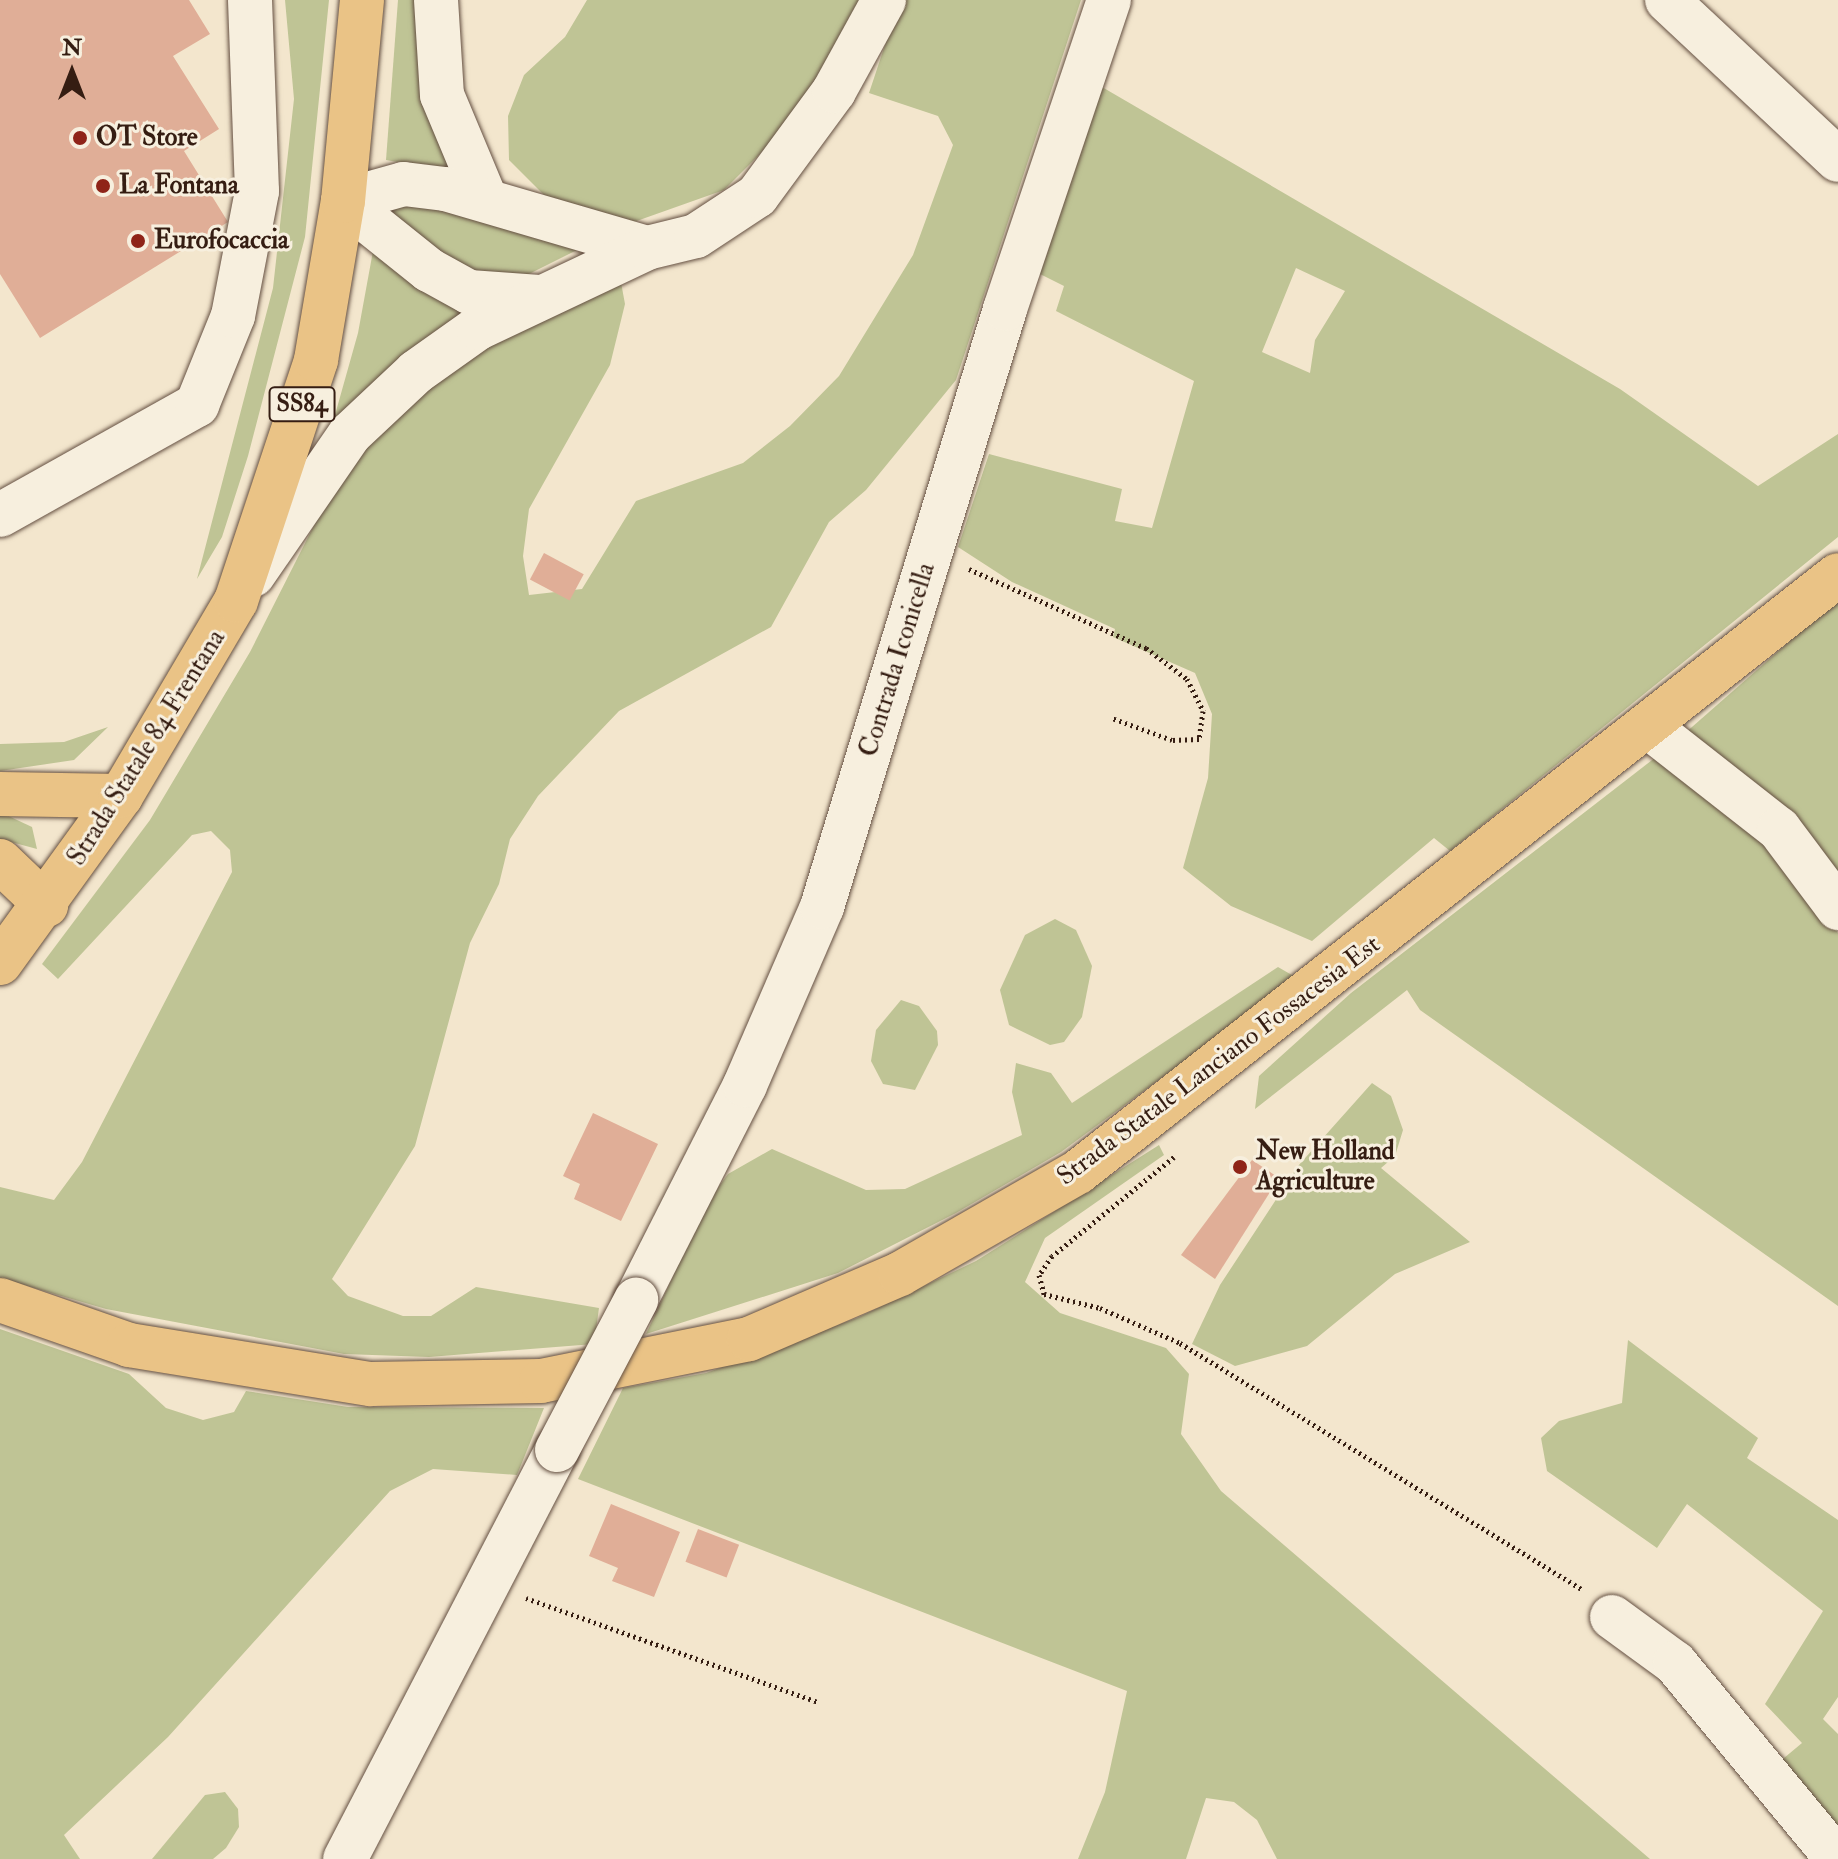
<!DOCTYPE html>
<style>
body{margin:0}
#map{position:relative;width:1838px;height:1859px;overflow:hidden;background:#f3e6cd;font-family:"IM FELL Double Pica",serif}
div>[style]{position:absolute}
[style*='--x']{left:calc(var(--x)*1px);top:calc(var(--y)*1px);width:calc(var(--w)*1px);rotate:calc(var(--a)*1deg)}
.green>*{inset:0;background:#bfc495}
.building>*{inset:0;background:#e0ae97;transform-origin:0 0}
.path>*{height:5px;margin-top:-2.5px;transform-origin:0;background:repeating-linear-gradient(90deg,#351d12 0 2px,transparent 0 6px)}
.roads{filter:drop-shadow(0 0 2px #644f41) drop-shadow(0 0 2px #644f41)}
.minor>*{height:44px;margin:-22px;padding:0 22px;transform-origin:22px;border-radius:22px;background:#f7efde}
.major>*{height:44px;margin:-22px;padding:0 22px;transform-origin:22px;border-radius:22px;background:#eac386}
.bridges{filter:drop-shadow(0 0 2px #644f41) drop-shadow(0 0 2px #644f41)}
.minor-bridge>*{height:44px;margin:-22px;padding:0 22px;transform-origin:22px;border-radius:22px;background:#f7efde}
.dots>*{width:22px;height:22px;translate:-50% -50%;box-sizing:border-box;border:4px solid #f7efde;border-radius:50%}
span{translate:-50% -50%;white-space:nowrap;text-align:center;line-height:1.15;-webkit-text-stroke:6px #f7efde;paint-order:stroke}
.shield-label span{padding:2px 6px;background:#f7efde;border:2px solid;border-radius:6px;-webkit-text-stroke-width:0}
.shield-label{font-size:24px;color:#351d12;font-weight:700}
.poi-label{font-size:26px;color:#351d12;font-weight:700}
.left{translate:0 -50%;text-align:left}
.street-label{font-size:26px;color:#351d12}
.north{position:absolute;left:32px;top:32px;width:80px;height:80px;-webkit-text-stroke:6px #f7efde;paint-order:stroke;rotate:0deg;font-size:22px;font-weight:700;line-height:32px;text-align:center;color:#351d12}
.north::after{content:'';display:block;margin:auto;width:28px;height:36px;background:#351d12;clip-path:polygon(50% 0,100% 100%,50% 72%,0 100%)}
</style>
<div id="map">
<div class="green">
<div style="clip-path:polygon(285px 0,329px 0,305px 237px,248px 456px,222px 537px,197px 579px,273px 288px,294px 99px)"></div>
<div style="clip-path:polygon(398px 0,422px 0,459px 173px,386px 160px)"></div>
<div style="clip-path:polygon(587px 0,865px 0,815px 99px,724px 190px,631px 223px,549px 200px,509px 160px,508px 116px,524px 75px,565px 37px)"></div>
<div style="clip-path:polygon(900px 0,1081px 0,956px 380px,866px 490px,829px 522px,771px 627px,619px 711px,538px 796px,510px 839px,499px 884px,470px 943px,415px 1146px,332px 1279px,348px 1296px,403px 1316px,431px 1316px,476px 1287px,599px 1308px,594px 1344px,429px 1357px,344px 1354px,106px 1309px,0 1278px,0 1187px,54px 1200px,82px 1162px,232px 872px,230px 850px,211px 831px,192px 835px,58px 979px,42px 964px,150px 820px,250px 652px,345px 464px,400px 405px,515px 319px,620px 277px,625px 304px,610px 365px,529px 509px,523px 556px,529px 595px,582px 589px,636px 501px,743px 463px,790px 426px,839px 376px,913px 255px,953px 145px,938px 116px,869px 93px)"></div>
<div style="clip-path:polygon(evenodd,1102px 87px,1620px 389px,1758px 486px,1838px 434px,1838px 537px,1450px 851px,1434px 838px,1312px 941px,1231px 906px,1183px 868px,1208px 778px,1212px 714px,1195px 673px,1113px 637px,1115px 629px,1012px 582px,958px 547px,989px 454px,1122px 489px,1115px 521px,1152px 528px,1194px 381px,1056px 311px,1064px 286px,1036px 272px,1102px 87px,1296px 268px,1345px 291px,1315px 340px,1310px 373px,1262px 352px,1296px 268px)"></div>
<div style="clip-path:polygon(406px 196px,579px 249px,521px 278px,464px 269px,407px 232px,387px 204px)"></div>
<div style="clip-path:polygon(375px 240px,473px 309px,333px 422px,358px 333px)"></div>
<div style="clip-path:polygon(1838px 599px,1838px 877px,1684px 734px)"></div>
<div style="clip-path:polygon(108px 727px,74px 760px,0 771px,0 744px,64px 742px)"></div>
<div style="clip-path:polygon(1656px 757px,1762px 837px,1838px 933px,1838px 1306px,1420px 1010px,1407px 990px,1255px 1109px,1259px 1076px,1351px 993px)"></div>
<div style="clip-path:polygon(0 812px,32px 827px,37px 849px,0 839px)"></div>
<div style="clip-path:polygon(1055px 919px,1076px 930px,1092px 966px,1082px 1017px,1064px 1042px,1050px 1045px,1009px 1025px,1000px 990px,1025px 935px)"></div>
<div style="clip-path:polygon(1278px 967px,1297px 978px,1061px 1152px,956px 1213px,838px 1273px,646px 1334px,708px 1201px,728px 1174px,772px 1149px,866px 1190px,905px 1189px,1022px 1135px,1012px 1092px,1016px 1063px,1051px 1073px,1072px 1103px)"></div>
<div style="clip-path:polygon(901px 1000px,919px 1006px,937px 1031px,938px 1045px,915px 1090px,883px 1084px,871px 1061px,876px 1030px)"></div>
<div style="clip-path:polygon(1372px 1083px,1391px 1096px,1403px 1130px,1395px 1156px,1381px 1168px,1470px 1242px,1395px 1274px,1307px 1346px,1235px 1366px,1192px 1344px,1220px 1285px,1298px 1166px)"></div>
<div style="clip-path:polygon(1159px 1145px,1164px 1155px,1045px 1238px,1025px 1282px,1060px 1313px,1166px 1348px,1189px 1374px,1181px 1434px,1221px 1491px,1650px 1859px,1277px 1859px,1257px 1820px,1234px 1802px,1206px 1798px,1186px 1859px,1078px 1859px,1105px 1792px,1127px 1691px,578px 1479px,623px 1388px,706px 1373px,857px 1318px,976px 1261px)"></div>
<div style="clip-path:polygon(0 1329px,129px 1374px,166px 1408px,203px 1420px,234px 1412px,246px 1391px,348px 1407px,544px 1408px,517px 1475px,433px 1469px,390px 1491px,168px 1737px,64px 1835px,80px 1859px,0 1859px)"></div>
<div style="clip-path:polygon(1628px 1340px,1758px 1438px,1747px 1458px,1838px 1520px,1838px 1697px,1823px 1719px,1838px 1734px,1838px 1841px,1772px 1768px,1802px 1743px,1765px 1704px,1823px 1611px,1687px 1504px,1657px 1548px,1547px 1471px,1541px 1438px,1559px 1421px,1622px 1403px)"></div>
<div style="clip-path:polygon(225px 1792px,238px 1809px,239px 1827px,226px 1848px,213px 1859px,152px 1859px,205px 1795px)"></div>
</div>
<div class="building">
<div style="clip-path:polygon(0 0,189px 0,210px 34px,173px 56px,219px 129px,184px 151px,228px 222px,40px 338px,0 274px)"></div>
<div style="left:544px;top:553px;width:45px;height:30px;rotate:28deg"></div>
<div style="clip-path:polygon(593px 1113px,658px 1144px,621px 1221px,574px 1199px,580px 1184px,563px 1176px)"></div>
<div style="clip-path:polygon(1252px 1160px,1279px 1178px,1215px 1279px,1181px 1255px)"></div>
<div style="clip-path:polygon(611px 1504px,680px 1532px,654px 1597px,612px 1581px,618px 1568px,589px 1556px)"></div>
<div style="left:698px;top:1529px;width:44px;height:35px;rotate:21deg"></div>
</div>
<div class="path">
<div style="--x:969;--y:569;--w:194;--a:24.1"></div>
<div style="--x:1146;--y:648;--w:51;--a:37.1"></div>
<div style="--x:1187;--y:679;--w:36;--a:63"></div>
<div style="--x:1203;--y:711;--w:28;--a:98"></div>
<div style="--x:1199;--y:739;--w:27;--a:178"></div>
<div style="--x:1172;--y:740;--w:64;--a:-159.9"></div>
<div style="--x:1174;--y:1157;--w:157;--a:140.9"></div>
<div style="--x:1052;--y:1256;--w:23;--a:124"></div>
<div style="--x:1039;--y:1275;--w:20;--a:75"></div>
<div style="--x:1044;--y:1294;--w:58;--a:14"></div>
<div style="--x:1100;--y:1308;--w:87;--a:23.6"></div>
<div style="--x:1180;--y:1343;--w:473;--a:31.5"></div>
<div style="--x:526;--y:1598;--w:310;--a:19.6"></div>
</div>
<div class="roads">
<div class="minor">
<div style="--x:436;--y:0;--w:95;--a:86.4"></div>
<div style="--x:442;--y:95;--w:114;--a:67.3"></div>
<div style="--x:1667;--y:0;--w:234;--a:43.1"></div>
<div style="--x:539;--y:297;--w:70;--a:-175.9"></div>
<div style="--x:469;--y:292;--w:46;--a:-151.2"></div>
<div style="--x:429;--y:270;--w:110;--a:-141.3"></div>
<div style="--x:343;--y:201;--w:63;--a:-15.6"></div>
<div style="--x:404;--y:184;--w:41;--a:7"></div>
<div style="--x:445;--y:189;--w:210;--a:16.3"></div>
<div style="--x:0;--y:515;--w:226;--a:-29.2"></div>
<div style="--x:197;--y:405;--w:96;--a:-68"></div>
<div style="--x:233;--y:316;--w:127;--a:-79.1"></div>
<div style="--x:257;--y:191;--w:191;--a:-92.1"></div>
<div style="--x:253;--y:575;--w:171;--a:-55.5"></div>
<div style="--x:350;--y:434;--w:91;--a:-43.2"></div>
<div style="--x:416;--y:372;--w:76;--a:-35.4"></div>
<div style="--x:478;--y:328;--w:187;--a:-25.3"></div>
<div style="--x:647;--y:248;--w:50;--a:-13.8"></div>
<div style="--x:696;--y:236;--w:73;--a:-33.3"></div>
<div style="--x:757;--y:196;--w:130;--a:-53.7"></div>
<div style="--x:834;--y:91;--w:104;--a:-61.2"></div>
<div style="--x:1650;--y:728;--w:164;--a:38.1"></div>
<div style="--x:1779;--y:829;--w:99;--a:53.2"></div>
<div style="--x:636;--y:1300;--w:241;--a:-63.1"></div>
<div style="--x:745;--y:1085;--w:194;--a:-66.6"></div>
<div style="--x:822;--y:907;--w:625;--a:-72.98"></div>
<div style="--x:1005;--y:309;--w:326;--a:-71.4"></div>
<div style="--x:1612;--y:1617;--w:78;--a:36.1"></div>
<div style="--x:1675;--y:1663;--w:254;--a:50.4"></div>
<div style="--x:345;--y:1859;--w:461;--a:-62.6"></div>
</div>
<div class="major">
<div style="--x:0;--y:794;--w:121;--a:0.9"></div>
<div style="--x:0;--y:861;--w:64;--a:43.7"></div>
<div style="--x:0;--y:963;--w:206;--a:-54.1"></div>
<div style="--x:121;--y:796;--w:226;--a:-59.5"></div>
<div style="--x:236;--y:601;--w:254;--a:-71.6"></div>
<div style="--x:316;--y:360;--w:161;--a:-80.4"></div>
<div style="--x:343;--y:201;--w:202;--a:-84.6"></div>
<div style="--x:0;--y:1300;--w:137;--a:19.2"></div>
<div style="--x:129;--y:1345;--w:245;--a:9.2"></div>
<div style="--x:371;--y:1384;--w:170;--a:-1"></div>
<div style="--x:541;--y:1381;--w:212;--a:-11.4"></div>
<div style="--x:749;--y:1339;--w:164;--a:-23.3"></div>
<div style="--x:900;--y:1274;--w:205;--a:-29.8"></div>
<div style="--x:1078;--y:1172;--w:966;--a:-38.15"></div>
</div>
</div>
<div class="bridges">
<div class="minor-bridge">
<div style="--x:557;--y:1450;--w:170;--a:-62.2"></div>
</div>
</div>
<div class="dots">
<div style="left:80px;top:138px;background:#8f2418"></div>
<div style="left:103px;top:186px;background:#8f2418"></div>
<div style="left:138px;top:241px;background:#8f2418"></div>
<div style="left:1240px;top:1167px;background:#8f2418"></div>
</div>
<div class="shield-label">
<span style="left:302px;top:404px">SS84</span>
</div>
<div class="poi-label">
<span class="left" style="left:96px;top:138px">OT Store</span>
<span class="left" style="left:119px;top:186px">La Fontana</span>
<span class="left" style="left:154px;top:241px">Eurofocaccia</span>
<span class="left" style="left:1256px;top:1167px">New Holland<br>Agriculture</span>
</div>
<div class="street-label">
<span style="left:898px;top:660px;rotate:-73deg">Contrada Iconicella</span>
<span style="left:147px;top:748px;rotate:-58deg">Strada Statale 84 Frentana</span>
<span style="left:1219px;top:1061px;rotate:-37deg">Strada Statale Lanciano Fossacesia Est</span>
</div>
<div class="north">N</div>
</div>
